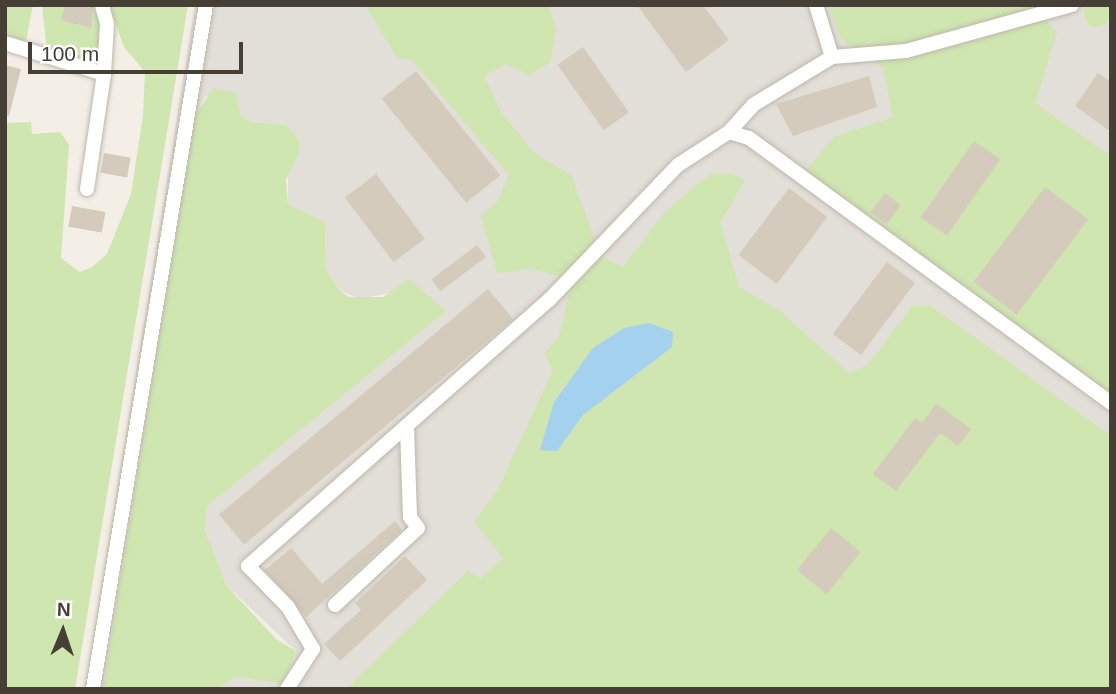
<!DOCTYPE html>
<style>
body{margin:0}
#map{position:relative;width:1116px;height:694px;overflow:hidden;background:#f3efe7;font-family:Helvetica,sans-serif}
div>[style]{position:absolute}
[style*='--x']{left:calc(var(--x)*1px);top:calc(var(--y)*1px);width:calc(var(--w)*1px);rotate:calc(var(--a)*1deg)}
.industrial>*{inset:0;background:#e2ded8}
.green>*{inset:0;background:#cfe6b0}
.round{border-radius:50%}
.water>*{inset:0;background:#a4d1ee}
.building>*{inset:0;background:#d4cbbc;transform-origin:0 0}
.roads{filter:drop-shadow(0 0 2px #beb7aa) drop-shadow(0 0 2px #beb7aa)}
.minor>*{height:14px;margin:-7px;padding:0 7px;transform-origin:7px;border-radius:7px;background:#fff}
span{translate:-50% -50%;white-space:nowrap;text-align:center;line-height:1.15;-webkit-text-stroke:6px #fff;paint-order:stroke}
.frame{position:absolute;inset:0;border:7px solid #463f36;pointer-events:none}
.north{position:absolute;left:28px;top:596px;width:70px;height:70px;-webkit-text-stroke:5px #fff;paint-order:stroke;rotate:2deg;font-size:19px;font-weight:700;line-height:28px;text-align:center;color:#463f36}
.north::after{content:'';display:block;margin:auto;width:24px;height:32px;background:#463f36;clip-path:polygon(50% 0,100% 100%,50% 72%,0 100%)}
.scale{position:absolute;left:28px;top:42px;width:215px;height:32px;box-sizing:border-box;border:4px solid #463f36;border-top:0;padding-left:9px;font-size:21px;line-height:24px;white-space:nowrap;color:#463f36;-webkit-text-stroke:5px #fff;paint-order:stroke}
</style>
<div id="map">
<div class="industrial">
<div style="clip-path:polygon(195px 5px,1111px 5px,1111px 689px,216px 689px,236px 677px,284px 684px,296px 651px,226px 585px,205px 530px,207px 506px,393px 292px,360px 299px,339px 290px,326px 269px,325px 222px,288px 204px,288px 169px,300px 151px,286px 125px,250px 122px,206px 96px,194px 115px,103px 689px,85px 689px)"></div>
</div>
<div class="green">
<div class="round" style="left:1084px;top:1px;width:26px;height:26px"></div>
<div style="clip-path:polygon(5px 5px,33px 5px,26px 41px,5px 36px)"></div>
<div style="clip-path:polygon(42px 5px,98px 5px,103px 43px,96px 53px,71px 59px,47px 52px)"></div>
<div style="clip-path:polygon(109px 5px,188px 5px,75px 689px,5px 689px,5px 123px,31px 122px,32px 134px,60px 132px,69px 145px,61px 258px,80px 272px,92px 267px,107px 254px,131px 194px,143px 115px,145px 72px,124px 47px)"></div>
<div style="clip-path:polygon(evenodd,365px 5px,548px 5px,556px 29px,550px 62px,529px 75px,506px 64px,484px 76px,501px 112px,535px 154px,571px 175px,601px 257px,623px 267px,665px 212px,710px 174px,733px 174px,745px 180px,720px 223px,739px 287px,779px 310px,849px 373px,868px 365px,912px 306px,931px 306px,1111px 436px,1111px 689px,346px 689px,468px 571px,481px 578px,503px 558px,474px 522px,498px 489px,552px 372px,545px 352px,559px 337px,572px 280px,531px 268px,497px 273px,481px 216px,499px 199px,509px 175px,412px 60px,397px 58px,365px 5px,657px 325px,672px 347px,583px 415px,557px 451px,554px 402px,593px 348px,624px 328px,657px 325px)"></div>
<div style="clip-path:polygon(829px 5px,1033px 5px,1057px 32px,1035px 103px,1111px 156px,1111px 395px,806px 171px,833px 137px,893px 117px,883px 68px,841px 39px)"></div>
<div style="clip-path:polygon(214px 88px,237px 93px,240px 115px,250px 122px,286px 125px,298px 138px,300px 151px,286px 180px,288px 204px,325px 222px,326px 269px,339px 290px,349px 297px,383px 297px,409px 279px,446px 311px,207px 506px,205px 530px,226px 585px,276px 639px,296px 651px,284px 684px,236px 677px,216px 689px,103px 689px,194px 115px)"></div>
</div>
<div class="water">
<div style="clip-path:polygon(649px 323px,673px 332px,672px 347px,583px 415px,557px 451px,540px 450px,554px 402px,593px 348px,624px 328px)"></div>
</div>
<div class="building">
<div style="clip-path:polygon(65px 5px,93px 7px,91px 28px,61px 20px)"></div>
<div style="clip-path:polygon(637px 5px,703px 5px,729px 40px,686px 72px)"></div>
<div style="left:583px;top:47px;width:80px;height:31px;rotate:55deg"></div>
<div style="clip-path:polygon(5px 65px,21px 69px,9px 116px,5px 115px)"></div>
<div style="left:416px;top:71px;width:134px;height:44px;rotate:51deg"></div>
<div style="clip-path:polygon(1098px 73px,1111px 82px,1111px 132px,1075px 106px)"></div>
<div style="clip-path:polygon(869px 76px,877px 107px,793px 136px,776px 104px)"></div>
<div style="left:974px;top:141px;width:32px;height:93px;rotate:35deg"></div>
<div style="left:104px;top:153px;width:27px;height:20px;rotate:10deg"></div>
<div style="left:376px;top:174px;width:81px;height:39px;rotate:53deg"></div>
<div style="left:1045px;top:187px;width:54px;height:119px;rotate:37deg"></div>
<div style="left:789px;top:188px;width:48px;height:84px;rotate:37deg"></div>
<div style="left:885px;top:193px;width:20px;height:24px;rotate:37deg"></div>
<div style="left:72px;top:206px;width:34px;height:21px;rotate:10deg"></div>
<div style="left:477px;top:245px;width:15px;height:57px;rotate:53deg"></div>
<div style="left:887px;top:262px;width:35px;height:90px;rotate:37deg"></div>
<div style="left:488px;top:289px;width:39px;height:351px;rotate:50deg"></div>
<div style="clip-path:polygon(936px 404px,971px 429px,958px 446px,940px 433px,896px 491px,873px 474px,915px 418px,922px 423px)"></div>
<div style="clip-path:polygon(395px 521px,402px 530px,306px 617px,265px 570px,291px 548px,322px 584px)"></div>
<div style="left:831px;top:528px;width:38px;height:54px;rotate:39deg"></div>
<div style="clip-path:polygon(405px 556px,427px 580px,340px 661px,324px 644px,361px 610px,355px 603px)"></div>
</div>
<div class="roads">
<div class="minor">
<div style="--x:5;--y:43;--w:104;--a:17.4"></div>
<div style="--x:104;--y:74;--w:50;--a:-86.6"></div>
<div style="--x:107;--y:24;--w:20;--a:-105"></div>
<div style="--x:832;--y:57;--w:74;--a:-4.6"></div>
<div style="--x:906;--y:51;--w:172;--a:-15.5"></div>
<div style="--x:729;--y:132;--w:36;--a:-48"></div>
<div style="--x:753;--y:105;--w:92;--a:-31.3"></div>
<div style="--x:832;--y:57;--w:54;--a:-107.1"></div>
<div style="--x:87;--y:189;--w:116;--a:-81.6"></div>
<div style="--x:335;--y:605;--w:113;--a:-42.9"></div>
<div style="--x:418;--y:528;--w:14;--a:-126"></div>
<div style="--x:410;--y:517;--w:91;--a:-91.9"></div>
<div style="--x:93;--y:689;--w:693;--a:-80.62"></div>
<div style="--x:287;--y:689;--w:48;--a:-57"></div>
<div style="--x:313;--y:649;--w:49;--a:-120.8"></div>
<div style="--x:288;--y:607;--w:57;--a:-134.3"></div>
<div style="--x:248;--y:566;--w:402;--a:-41.5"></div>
<div style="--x:549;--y:300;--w:187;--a:-46.3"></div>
<div style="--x:678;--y:165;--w:61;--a:-32.9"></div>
<div style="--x:729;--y:132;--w:21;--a:17"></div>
<div style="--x:749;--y:138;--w:449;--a:36.2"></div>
</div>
</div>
<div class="frame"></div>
<div class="north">N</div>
<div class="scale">100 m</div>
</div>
